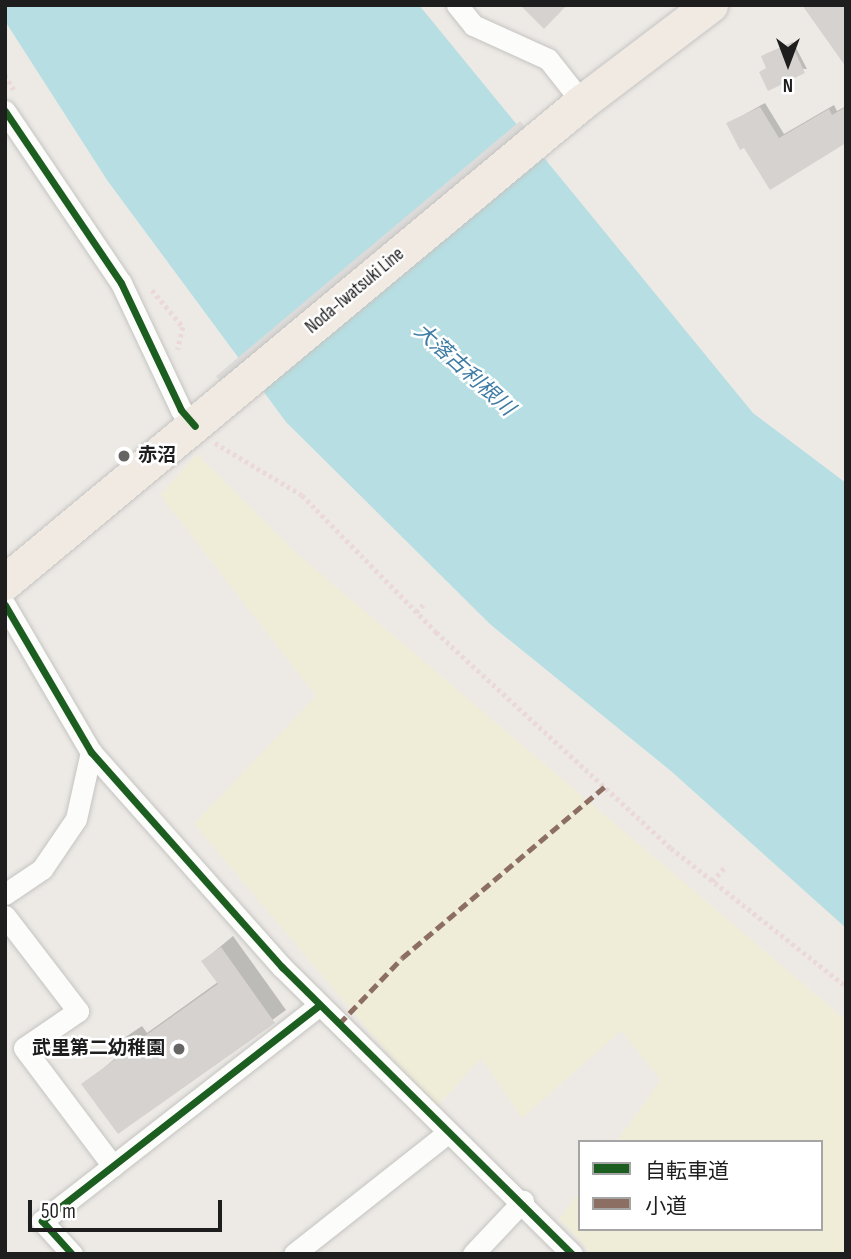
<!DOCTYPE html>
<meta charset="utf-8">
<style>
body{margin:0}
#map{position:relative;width:851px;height:1259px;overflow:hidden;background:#edeae6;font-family:"Sofia Sans Condensed","Noto Sans JP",sans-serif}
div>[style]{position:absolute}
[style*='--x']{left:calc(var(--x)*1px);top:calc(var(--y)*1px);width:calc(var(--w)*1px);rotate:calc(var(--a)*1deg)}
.farmland>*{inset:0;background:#efedd8}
.water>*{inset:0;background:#b7dee2}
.pier>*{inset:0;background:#dddcda;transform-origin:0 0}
.shadow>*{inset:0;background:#0003}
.building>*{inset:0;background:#d5d2cf}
.path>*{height:4.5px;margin-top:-2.25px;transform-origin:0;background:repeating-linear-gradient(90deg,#ebd8d8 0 3.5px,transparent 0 7px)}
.roads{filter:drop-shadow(0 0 2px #c5c4c2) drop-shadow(0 0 2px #c5c4c2)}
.street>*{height:21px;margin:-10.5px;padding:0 10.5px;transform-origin:10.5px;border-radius:10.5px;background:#fcfcfb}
.primary>*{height:35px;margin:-17.5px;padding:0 17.5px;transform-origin:17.5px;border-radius:17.5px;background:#f1eae3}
.quiet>*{height:5px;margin-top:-2.5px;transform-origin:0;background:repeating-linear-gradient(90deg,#8d6e63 0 10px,transparent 0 15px)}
.cycleway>*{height:7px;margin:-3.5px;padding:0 3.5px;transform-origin:3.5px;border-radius:3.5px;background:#1b5e20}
.dots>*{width:19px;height:19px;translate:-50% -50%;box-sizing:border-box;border:4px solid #fff;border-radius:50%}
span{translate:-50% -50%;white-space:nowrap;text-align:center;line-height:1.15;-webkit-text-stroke:5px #fff;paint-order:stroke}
.street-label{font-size:19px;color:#1e1e1e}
.poi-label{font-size:19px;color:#1e1e1e;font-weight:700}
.left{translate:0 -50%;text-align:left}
.right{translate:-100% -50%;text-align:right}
.water-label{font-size:21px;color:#3f7ca4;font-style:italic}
.frame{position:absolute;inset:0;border:7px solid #1e1e1e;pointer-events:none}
.legend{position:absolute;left:578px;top:1140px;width:245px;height:91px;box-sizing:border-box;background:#fff;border:2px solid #a5a5a5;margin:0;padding:9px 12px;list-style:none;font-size:21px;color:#1e1e1e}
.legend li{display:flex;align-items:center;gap:14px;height:35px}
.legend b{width:35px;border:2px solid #a5a5a5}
.north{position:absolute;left:753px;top:28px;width:70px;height:70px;-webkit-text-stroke:5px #fff;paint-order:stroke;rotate:180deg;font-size:19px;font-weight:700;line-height:28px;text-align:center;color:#1e1e1e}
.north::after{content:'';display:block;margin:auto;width:24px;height:32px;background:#1e1e1e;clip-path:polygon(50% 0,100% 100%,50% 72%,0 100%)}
.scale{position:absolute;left:28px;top:1200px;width:194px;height:32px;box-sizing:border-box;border:4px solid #1e1e1e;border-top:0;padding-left:9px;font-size:21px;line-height:24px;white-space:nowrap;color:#1e1e1e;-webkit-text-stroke:5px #fff;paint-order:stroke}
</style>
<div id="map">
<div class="farmland">
<div style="clip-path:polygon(197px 454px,295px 552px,846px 1020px,846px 1254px,592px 1254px,559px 1219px,580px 1191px,580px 1229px,821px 1229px,821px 1142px,616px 1142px,661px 1080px,621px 1031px,522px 1118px,481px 1058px,435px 1109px,194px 824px,316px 696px,160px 495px)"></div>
</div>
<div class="water">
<div style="clip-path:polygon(5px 5px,419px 5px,753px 413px,846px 483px,846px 928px,671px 771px,491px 625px,286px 422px,107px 180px,5px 21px)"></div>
</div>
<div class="pier">
<div style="left:520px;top:121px;width:39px;height:397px;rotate:50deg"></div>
</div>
<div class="shadow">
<div style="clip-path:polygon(793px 42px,807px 69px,768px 67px,766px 54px)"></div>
<div style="clip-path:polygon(765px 103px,784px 134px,834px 105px,837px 111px,846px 106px,846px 139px,771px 187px,729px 123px)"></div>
<div style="clip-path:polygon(233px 936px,286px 1010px,118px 1132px,84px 1084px,117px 1057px,112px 1050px,124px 1038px,142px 1026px,147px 1033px,218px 982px,203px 961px)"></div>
</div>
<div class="building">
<div style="clip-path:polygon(520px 5px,567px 5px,544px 29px)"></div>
<div style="clip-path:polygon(802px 5px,846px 5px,846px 67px)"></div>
<div style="clip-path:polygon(791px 43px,805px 73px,768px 91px,759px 72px,766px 68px,761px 56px)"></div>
<div style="clip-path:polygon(760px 107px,779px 138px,829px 109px,832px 115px,846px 107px,846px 143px,770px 190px,744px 148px,740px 150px,726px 123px)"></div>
<div style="clip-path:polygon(221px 947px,275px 1023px,118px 1134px,81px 1084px,116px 1059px,110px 1050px,129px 1036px,135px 1043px,218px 984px,201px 961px)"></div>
</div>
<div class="path">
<div style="--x:5;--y:75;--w:17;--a:59"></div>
<div style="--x:152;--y:290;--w:48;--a:50"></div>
<div style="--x:183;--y:327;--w:23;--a:103"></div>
<div style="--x:215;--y:443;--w:101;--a:30.9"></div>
<div style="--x:302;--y:495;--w:192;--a:45.6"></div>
<div style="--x:436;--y:632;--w:319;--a:42.6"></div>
<div style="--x:671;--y:848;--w:223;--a:38.3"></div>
<div style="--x:416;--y:612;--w:10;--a:-45"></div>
<div style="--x:712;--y:881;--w:18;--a:-47"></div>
</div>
<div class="roads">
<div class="street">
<div style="--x:457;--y:5;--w:26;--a:51"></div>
<div style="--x:473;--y:25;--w:82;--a:24.4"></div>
<div style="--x:548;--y:59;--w:55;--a:51.7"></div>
<div style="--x:5;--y:111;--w:207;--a:56"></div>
<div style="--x:121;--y:283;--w:140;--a:64.7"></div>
<div style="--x:181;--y:410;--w:21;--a:49"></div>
<div style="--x:5;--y:605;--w:170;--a:59.7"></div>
<div style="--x:91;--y:752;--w:288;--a:48.4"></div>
<div style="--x:282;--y:967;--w:408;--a:44.7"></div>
<div style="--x:5;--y:894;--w:45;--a:-34"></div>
<div style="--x:42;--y:869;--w:60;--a:-55.8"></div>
<div style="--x:76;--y:819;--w:69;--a:-77.4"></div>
<div style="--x:5;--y:916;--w:120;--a:52.5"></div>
<div style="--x:78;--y:1011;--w:65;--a:145.6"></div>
<div style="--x:24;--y:1048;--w:148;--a:53"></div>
<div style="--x:72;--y:1254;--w:45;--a:-132.3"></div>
<div style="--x:42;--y:1221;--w:351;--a:-37.9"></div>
<div style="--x:294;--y:1254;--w:195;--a:-38.3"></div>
<div style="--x:473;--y:1254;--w:73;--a:-46.7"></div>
</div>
<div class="primary">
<div style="--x:5;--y:582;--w:751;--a:-39.76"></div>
<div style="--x:582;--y:102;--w:161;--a:-37.2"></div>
</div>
</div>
<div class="quiet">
<div style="--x:339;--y:1024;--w:91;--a:-46.3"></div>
<div style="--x:402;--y:958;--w:265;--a:-40.2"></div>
</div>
<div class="cycleway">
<div style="--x:5;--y:111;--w:207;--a:56"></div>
<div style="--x:121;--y:283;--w:140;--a:64.7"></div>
<div style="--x:181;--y:410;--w:21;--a:49"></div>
<div style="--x:5;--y:605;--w:170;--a:59.7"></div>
<div style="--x:91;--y:752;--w:288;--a:48.4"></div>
<div style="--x:282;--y:967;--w:408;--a:44.7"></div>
<div style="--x:72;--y:1254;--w:45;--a:-132.3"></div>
<div style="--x:42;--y:1221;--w:351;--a:-37.9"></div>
</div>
<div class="dots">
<div style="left:124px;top:456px;background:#666564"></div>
<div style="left:179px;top:1049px;background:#666564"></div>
</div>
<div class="street-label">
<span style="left:355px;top:291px;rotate:-40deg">Noda-Iwatsuki Line</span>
</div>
<div class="poi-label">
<span class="left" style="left:138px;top:456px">赤沼</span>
<span class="right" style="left:165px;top:1049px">武里第二幼稚園</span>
</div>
<div class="water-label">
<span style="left:464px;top:370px;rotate:42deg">大落古利根川</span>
</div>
<div class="frame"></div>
<ul class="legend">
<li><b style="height:9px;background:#1b5e20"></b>自転車道</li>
<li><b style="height:9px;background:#8d6e63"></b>小道</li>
</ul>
<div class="north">N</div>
<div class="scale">50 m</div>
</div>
